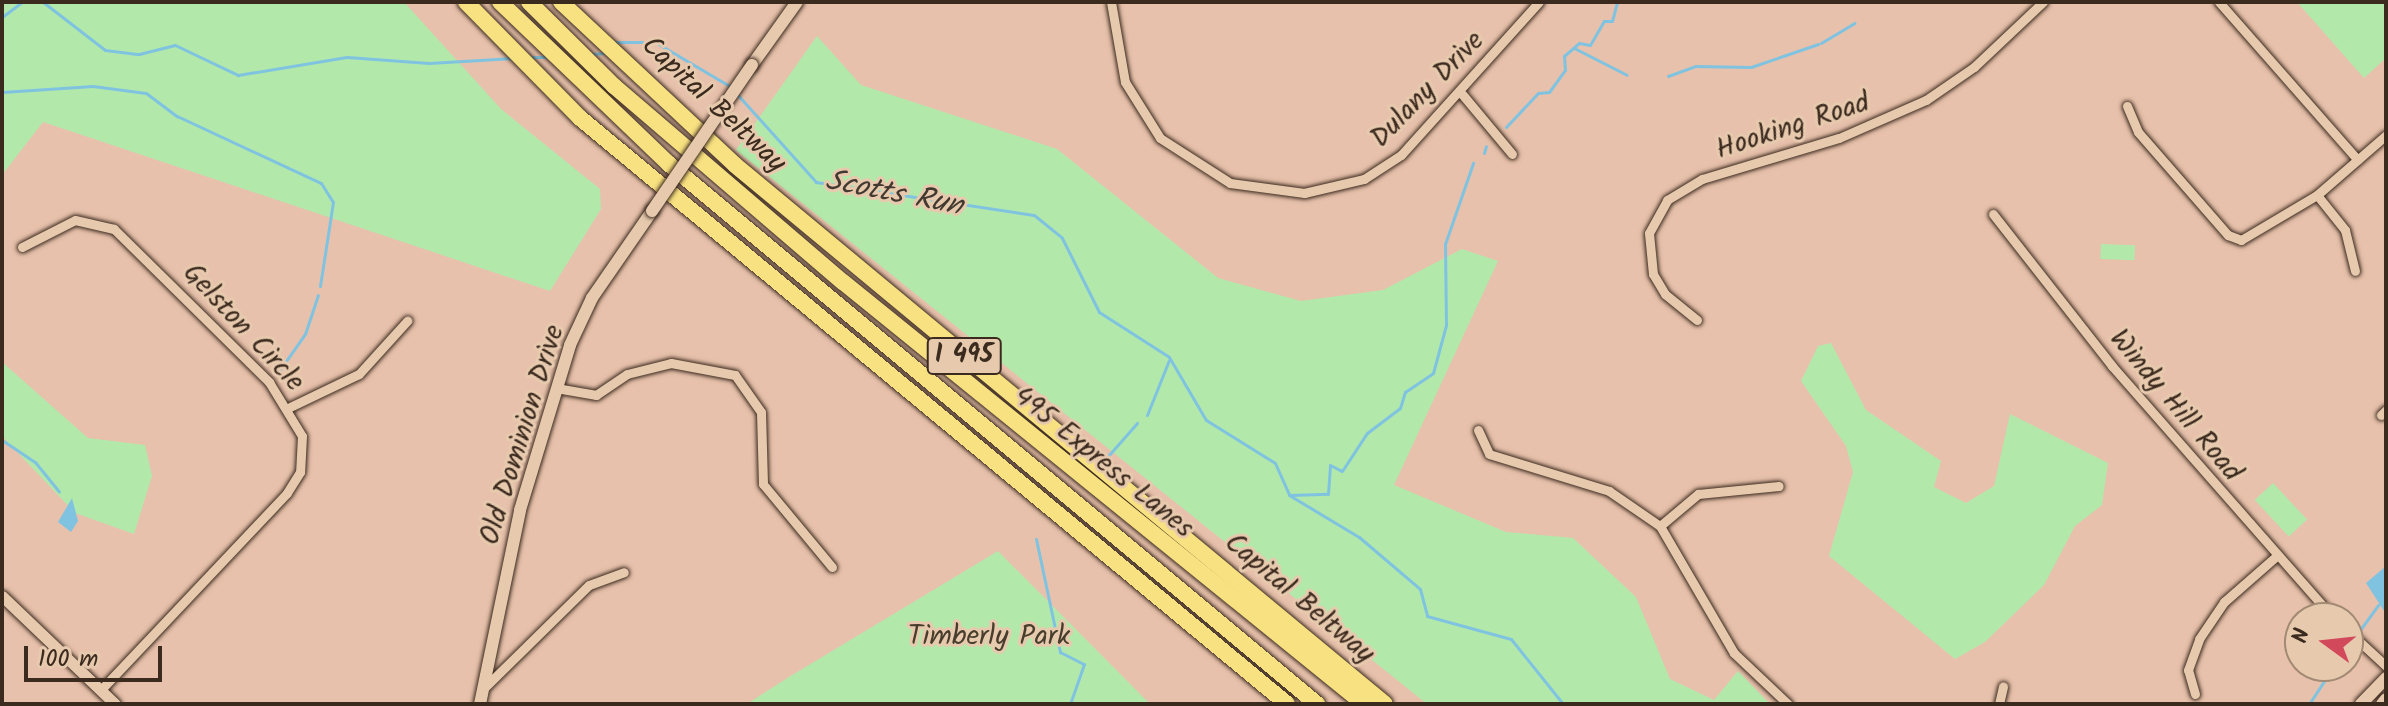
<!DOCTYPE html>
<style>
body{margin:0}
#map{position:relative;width:2388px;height:706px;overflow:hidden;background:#e7c1ab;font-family:Kalam,sans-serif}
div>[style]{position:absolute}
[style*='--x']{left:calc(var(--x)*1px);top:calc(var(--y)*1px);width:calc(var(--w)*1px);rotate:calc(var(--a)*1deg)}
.green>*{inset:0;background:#b2e9ab;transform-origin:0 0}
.water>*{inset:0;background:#80c3e0}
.stream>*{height:3px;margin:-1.5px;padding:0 1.5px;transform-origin:1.5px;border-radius:1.5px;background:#80c3e0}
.roads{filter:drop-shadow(0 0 2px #3b2a1e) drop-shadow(0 0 2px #3b2a1e)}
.minor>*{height:9px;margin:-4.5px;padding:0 4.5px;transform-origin:4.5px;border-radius:4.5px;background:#e7caae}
.tertiary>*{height:11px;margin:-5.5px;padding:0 5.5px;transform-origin:5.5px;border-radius:5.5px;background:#e7caae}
.secondary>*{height:12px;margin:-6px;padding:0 6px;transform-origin:6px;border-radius:6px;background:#e7caae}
.motorway>*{height:16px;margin:-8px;padding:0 8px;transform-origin:8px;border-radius:8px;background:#f8e181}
.bridges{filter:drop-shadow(0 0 2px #3b2a1e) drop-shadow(0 0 2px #3b2a1e)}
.secondary-bridge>*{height:12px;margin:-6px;padding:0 6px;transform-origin:6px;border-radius:6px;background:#e7caae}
span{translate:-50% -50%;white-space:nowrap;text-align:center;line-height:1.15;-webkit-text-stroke:6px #e7caae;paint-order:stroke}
.shield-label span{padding:2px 6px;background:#e7caae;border:2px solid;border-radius:6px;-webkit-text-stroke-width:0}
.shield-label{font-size:26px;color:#3b2a1e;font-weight:700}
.street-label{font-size:28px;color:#3b2a1e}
.park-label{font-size:28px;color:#473d2c}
.water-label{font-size:30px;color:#423931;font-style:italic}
.frame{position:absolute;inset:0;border:4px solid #3b2a1e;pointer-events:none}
.north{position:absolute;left:2284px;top:602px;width:80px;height:80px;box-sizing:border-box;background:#e7caae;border:2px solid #a28a74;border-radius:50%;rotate:285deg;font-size:22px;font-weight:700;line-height:32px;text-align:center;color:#3b2a1e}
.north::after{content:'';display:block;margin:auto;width:28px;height:36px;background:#d1495b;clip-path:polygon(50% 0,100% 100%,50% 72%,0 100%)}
.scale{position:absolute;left:24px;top:646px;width:138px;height:36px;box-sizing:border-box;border:4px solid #3b2a1e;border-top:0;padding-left:10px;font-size:24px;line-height:28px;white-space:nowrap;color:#3b2a1e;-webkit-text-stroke:6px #e7caae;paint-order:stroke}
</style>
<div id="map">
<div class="green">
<div style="clip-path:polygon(2px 2px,404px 2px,501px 109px,600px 189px,601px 209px,550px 291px,43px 122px,2px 175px)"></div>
<div style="clip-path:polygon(2297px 2px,2386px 2px,2386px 58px,2364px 78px)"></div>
<div style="clip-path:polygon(817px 36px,861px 85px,1057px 149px,1218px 278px,1301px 301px,1383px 290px,1462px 249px,1498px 261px,1394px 485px,1506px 532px,1573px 538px,1636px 597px,1670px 679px,1714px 700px,1738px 671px,1770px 704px,1427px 704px,736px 150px)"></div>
<div style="left:2101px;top:244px;width:34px;height:15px;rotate:2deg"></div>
<div style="clip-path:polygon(1831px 343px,1866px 410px,1941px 461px,1934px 487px,1966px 503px,1994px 486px,2010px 414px,2108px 463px,2102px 505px,2075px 526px,2044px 585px,1985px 642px,1955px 659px,1829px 556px,1853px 472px,1846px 446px,1801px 381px,1818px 346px)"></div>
<div style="clip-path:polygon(2px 362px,88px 438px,145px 445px,152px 476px,134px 534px,75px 513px,2px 436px)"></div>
<div style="left:2273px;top:483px;width:50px;height:25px;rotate:47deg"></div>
<div style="clip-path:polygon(998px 551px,1150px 704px,747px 704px,789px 677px)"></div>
</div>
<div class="water">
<div style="clip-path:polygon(72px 498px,78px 521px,71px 532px,58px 522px)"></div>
<div style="clip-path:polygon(2386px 566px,2386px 614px,2366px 583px)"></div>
</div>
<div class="stream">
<div style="--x:43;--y:2;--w:78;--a:37.7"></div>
<div style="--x:105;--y:50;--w:34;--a:7"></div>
<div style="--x:139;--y:54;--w:37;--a:-14"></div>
<div style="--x:175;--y:45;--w:70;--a:25.5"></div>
<div style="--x:238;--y:75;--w:110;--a:-9.4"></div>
<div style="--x:347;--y:57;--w:82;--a:4.2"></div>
<div style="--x:429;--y:63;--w:86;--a:-3.3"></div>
<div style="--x:2;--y:17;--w:25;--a:-37"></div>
<div style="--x:613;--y:42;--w:42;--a:0"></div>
<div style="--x:655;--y:42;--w:88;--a:30.6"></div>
<div style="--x:1821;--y:43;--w:39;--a:-31"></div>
<div style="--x:1574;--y:48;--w:59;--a:27"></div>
<div style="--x:590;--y:54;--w:16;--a:-4"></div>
<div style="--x:530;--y:57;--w:17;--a:0"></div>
<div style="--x:1668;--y:76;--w:29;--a:-20"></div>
<div style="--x:1695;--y:66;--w:56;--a:1"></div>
<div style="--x:1751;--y:67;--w:71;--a:-18.9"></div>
<div style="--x:2;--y:92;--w:91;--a:-3.8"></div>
<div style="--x:93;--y:86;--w:53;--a:7.5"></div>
<div style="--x:146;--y:93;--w:39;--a:37"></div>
<div style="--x:177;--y:116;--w:159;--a:25"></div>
<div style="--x:321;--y:183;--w:22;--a:58"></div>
<div style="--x:333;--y:202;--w:85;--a:98.8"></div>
<div style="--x:736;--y:93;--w:120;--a:48"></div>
<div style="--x:816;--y:182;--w:220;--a:8.6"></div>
<div style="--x:1034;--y:215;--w:36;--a:39"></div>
<div style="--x:1062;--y:238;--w:83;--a:63.4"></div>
<div style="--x:1099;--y:312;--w:83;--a:32.7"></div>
<div style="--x:1169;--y:357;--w:73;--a:59.6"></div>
<div style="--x:1206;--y:420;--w:81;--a:31.9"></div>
<div style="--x:1275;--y:463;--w:35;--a:66"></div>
<div style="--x:1289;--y:495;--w:82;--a:31"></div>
<div style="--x:1359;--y:537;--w:80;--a:40.4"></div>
<div style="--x:1420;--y:589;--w:28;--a:75"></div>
<div style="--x:1427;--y:616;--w:87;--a:15.3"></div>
<div style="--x:1511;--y:639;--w:83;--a:51.3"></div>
<div style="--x:1506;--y:127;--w:47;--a:-46.7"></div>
<div style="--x:1538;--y:93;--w:11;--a:-5"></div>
<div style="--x:1549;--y:92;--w:27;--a:-54"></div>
<div style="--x:1565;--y:70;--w:14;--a:-94"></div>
<div style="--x:1564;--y:56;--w:20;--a:-41"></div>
<div style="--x:1579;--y:43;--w:11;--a:10"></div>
<div style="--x:1590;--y:45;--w:28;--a:-60"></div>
<div style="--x:1604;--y:21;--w:8;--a:0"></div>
<div style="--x:1612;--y:21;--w:20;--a:-75"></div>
<div style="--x:1484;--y:153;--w:7;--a:-74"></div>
<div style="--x:279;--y:371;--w:45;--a:-54.9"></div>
<div style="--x:305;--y:334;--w:41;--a:-71.6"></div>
<div style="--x:1147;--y:415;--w:59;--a:-68.2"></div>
<div style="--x:2;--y:440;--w:40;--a:34"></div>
<div style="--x:35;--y:462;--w:38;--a:51"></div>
<div style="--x:1108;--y:456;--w:44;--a:-48.7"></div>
<div style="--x:1290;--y:495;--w:38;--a:-2"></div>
<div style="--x:1328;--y:494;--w:29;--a:-86"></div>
<div style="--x:1330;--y:465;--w:13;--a:27"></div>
<div style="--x:1342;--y:471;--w:45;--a:-56.7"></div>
<div style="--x:1367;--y:433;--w:41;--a:-37.1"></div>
<div style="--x:1400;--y:408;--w:17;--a:-73"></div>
<div style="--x:1405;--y:392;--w:34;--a:-34"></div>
<div style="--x:1433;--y:373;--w:50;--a:-74.8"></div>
<div style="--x:1446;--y:325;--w:81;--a:-90.7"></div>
<div style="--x:1445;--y:244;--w:86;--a:-70.9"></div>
<div style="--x:1036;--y:539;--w:116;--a:78"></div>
<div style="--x:1060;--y:652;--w:27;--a:27"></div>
<div style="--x:1084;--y:664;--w:42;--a:109.3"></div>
<div style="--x:2360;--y:630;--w:31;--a:-54"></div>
<div style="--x:2309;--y:704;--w:45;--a:-56.7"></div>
</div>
<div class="roads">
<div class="minor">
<div style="--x:1111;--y:2;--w:81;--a:80.1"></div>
<div style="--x:1125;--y:82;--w:66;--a:58"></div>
<div style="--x:1160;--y:138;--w:83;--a:32.7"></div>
<div style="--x:1230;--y:183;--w:75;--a:7.7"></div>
<div style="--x:1304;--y:193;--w:62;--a:-13.1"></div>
<div style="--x:1364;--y:179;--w:44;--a:-33"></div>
<div style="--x:1401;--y:155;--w:206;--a:-48"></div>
<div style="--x:2219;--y:2;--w:210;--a:48.7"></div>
<div style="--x:1462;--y:94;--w:78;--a:50.2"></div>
<div style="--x:2127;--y:106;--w:28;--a:67"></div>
<div style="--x:2138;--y:132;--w:137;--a:48.9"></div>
<div style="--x:2228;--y:235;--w:14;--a:21"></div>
<div style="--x:2241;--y:240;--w:88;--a:-30.6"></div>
<div style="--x:2317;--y:195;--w:91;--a:-41"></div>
<div style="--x:2317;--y:195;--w:45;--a:51.3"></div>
<div style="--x:2345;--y:230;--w:42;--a:76.3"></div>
<div style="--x:1993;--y:214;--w:193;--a:51.9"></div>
<div style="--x:2112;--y:366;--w:335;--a:48.7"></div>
<div style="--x:22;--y:247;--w:59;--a:-27"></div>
<div style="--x:75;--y:220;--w:40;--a:13"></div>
<div style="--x:114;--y:229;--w:218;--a:44.6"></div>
<div style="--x:269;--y:382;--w:63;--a:58.6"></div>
<div style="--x:302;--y:436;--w:36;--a:93"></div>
<div style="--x:300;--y:472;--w:25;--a:122"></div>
<div style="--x:287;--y:493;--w:271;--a:133.4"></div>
<div style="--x:1697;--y:320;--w:41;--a:-140.9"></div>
<div style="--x:1665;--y:294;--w:23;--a:-121"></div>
<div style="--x:1653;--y:274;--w:41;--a:-95.6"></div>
<div style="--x:1649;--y:233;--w:38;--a:-61"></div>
<div style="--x:1667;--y:200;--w:41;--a:-31"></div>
<div style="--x:1702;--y:179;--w:143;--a:-16.7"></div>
<div style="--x:1839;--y:138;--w:95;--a:-23.6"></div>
<div style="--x:1926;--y:100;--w:58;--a:-34.5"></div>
<div style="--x:1974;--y:67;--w:95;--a:-43.3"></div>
<div style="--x:556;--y:388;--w:41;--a:9.9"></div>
<div style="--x:596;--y:395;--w:37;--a:-34"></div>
<div style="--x:627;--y:374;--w:45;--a:-14"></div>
<div style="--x:671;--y:363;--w:65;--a:10.6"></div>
<div style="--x:735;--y:375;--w:45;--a:54.9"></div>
<div style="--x:761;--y:412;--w:72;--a:88.4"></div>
<div style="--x:763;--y:484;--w:108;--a:50.3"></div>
<div style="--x:290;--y:407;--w:76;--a:-25.6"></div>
<div style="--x:359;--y:374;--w:72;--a:-47.8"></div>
<div style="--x:2381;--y:415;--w:7;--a:-45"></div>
<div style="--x:1478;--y:430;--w:26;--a:65"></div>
<div style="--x:1489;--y:454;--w:126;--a:17.1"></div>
<div style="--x:1609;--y:491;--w:62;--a:34.5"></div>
<div style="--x:1660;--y:526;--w:147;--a:59.8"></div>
<div style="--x:1734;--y:653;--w:74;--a:43.4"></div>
<div style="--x:1660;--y:526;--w:50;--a:-40.1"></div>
<div style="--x:1698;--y:494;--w:81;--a:-5.6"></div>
<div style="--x:2348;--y:631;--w:52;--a:42.6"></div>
<div style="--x:483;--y:689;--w:148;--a:-44.5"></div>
<div style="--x:589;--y:585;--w:37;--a:-20"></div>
<div style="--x:2195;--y:694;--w:25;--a:-106"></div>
<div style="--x:2188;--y:670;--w:33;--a:-70"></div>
<div style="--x:2199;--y:639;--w:45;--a:-56"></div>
<div style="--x:2224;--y:602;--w:67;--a:-41.3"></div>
<div style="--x:1999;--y:704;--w:18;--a:-77"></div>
</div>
<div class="tertiary">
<div style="--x:2;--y:596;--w:156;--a:43.7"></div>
</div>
<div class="secondary">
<div style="--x:752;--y:65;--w:77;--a:-54.5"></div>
<div style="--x:480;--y:704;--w:198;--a:-78.3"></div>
<div style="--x:520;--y:510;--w:172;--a:-73.1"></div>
<div style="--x:570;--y:345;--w:52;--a:-64.9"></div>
<div style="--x:592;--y:298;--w:106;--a:-55.4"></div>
<div style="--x:2361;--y:704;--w:36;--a:-46"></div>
<div style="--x:2382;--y:704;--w:6;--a:-51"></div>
</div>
<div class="motorway">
<div style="--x:466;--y:2;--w:163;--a:45.5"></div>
<div style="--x:580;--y:118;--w:918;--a:39.65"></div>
<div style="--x:500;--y:2;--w:234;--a:43.8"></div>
<div style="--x:669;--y:164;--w:844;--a:39.81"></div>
<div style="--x:529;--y:2;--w:120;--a:44.7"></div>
<div style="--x:614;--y:86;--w:301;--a:40.6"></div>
<div style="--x:843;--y:282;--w:670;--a:39.01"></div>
<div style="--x:561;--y:2;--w:238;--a:43.1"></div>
<div style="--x:735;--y:165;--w:844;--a:39.67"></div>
</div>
</div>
<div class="bridges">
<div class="secondary-bridge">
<div style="--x:652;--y:211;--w:177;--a:-55.6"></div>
</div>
</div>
<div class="shield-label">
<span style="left:964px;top:356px">I 495</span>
</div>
<div class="street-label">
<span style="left:1428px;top:90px;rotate:-46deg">Dulany Drive</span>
<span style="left:713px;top:105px;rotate:43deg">Capital Beltway</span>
<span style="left:1793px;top:127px;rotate:-18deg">Hooking Road</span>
<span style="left:243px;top:328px;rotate:47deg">Gelston Circle</span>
<span style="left:2175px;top:406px;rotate:50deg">Windy Hill Road</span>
<span style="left:523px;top:435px;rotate:-73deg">Old Dominion Drive</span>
<span style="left:1103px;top:463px;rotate:39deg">495 Express Lanes</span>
<span style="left:1299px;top:599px;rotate:40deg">Capital Beltway</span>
</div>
<div class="park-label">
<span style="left:989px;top:637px">Timberly Park</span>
</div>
<div class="water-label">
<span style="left:894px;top:194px;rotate:11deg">Scotts Run</span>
</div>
<div class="frame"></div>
<div class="north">N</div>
<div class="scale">100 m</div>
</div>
